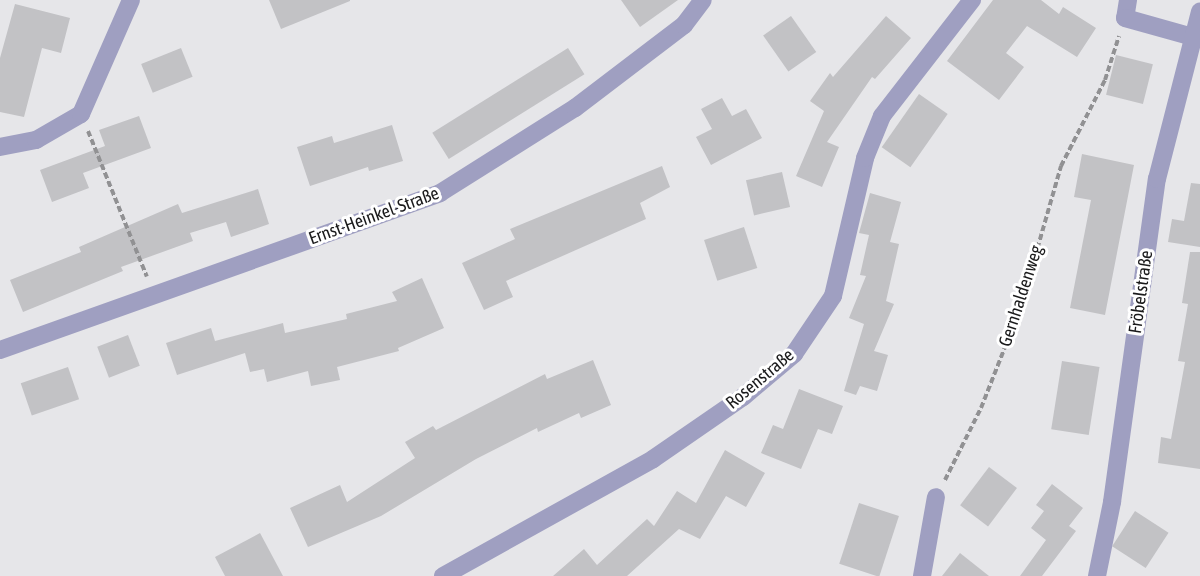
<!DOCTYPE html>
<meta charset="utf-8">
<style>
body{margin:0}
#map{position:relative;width:1200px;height:576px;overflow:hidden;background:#e6e6e9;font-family:"Asap Condensed",sans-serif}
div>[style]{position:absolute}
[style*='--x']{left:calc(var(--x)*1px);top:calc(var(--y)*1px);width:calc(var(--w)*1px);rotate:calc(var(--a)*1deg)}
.building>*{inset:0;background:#c2c2c5;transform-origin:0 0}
.path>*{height:4px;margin-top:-2px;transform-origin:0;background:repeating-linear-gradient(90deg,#919193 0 6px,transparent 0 9px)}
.minor>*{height:18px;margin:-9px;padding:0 9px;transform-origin:9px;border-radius:9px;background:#9f9fc1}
span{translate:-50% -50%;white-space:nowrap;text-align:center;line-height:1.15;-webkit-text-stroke:6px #fff;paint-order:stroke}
.street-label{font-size:18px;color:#1a1a1b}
</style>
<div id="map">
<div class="building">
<div style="clip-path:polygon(269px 0,350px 0,350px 1px,281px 29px)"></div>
<div style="clip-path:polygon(621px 0,678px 0,640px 27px)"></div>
<div style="clip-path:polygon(993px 0,1041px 0,1059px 14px,1063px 7px,1096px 28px,1077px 57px,1027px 26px,1006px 53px,1024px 67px,999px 100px,947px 61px)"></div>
<div style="clip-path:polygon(15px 4px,70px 18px,61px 53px,42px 48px,24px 117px,0 112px,0 58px)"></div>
<div style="left:791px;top:16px;width:44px;height:34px;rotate:55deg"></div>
<div style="clip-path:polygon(886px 16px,911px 38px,875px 79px,872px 77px,827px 142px,839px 147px,822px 187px,796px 176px,824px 111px,810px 101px,830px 73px,833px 77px)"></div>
<div style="left:181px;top:48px;width:31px;height:43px;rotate:68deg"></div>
<div style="left:568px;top:48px;width:31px;height:160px;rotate:58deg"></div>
<div style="left:1116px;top:55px;width:38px;height:41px;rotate:14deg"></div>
<div style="left:919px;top:94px;width:35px;height:65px;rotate:35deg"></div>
<div style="clip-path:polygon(722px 98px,732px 116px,746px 109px,762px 138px,711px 165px,696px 137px,712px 129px,701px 109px)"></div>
<div style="clip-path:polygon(139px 116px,151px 148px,83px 173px,89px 188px,52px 202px,40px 170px,105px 146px,99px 130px)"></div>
<div style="clip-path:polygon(392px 125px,403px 161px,369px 171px,368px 167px,310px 186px,297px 147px,332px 136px,334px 143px)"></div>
<div style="clip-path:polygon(1082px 154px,1134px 165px,1105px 315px,1070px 308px,1091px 200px,1074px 197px)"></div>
<div style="clip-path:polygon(662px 166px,670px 187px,640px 203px,646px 219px,506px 281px,513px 297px,484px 310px,462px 263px,515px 239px,510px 229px)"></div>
<div style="left:782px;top:172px;width:36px;height:37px;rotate:77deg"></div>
<div style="clip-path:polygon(1191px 183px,1200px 184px,1200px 247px,1168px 242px,1172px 219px,1184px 221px)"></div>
<div style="clip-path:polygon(258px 189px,269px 224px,231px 237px,226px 222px,190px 233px,193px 241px,121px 267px,123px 271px,23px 312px,10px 280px,81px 252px,79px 247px,178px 204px,182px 213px)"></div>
<div style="clip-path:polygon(870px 193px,901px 202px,890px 242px,899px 244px,886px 301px,894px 304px,874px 351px,888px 355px,877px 391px,860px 386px,856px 395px,844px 391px,864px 324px,849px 318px,866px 276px,860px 275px,869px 235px,859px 233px)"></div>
<div style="left:744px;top:227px;width:43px;height:42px;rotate:72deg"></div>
<div style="clip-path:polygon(1190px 252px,1200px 252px,1200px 469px,1158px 463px,1161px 437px,1171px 439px,1185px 362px,1178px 361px,1188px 304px,1182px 303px)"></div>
<div style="clip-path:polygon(422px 278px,444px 328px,398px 348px,399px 351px,337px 367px,340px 380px,311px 386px,308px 371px,267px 382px,264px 369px,250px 372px,245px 353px,177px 375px,166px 343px,211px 328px,215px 341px,283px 323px,285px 333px,347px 319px,346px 314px,397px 301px,392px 292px)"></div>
<div style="left:128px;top:335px;width:33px;height:33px;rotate:69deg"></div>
<div style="clip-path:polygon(593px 360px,611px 405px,581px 418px,579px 413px,538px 432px,537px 428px,476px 459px,381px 516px,308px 547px,290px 508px,340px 485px,347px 502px,415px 458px,405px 442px,433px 426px,436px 430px,545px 374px,547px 379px)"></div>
<div style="left:1062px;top:361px;width:38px;height:69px;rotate:9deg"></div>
<div style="left:68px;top:367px;width:34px;height:50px;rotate:71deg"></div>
<div style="clip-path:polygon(799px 389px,843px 406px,832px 434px,818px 429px,801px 469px,761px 453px,773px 425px,783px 429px)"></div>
<div style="clip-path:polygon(725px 450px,765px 473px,746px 507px,726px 496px,700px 539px,679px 529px,627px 576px,553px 576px,584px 549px,597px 565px,647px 519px,654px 526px,677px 491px,696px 503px)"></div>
<div style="left:989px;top:467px;width:35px;height:48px;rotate:37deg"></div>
<div style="clip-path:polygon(1052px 484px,1083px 508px,1069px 526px,1076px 531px,1042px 576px,1020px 576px,1046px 540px,1031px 528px,1044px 511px,1036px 505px)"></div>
<div style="left:859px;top:503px;width:42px;height:64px;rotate:18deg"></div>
<div style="left:1135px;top:511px;width:40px;height:42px;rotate:33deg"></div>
<div style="clip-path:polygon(260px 533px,283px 576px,225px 576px,215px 557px)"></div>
<div style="clip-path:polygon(960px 553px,989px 576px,942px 576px)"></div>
</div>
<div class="path">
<div style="--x:88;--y:131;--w:157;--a:68"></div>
<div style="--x:945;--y:480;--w:80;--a:-63.4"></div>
<div style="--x:981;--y:408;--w:106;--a:-68.5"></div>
<div style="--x:1020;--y:309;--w:149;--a:-74"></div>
<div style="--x:1061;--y:166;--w:97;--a:-62.9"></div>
<div style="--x:1105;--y:80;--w:46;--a:-72.3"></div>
</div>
<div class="minor">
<div style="--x:1128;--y:0;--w:18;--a:99"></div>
<div style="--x:1125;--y:18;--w:71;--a:15.6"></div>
<div style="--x:0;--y:147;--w:37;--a:-11"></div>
<div style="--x:36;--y:140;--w:52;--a:-30"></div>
<div style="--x:81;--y:114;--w:124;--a:-66.3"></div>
<div style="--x:0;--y:350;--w:467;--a:-19.6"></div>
<div style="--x:440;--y:193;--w:160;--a:-32.2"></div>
<div style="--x:575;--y:108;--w:137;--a:-37.3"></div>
<div style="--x:684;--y:25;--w:31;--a:-53"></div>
<div style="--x:443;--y:576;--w:240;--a:-29.1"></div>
<div style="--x:653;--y:459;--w:109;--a:-34.6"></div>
<div style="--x:743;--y:397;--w:67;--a:-40.1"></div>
<div style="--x:794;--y:354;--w:70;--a:-56.1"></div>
<div style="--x:833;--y:296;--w:142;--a:-76.9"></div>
<div style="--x:865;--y:158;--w:45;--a:-68"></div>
<div style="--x:882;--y:116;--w:147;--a:-52.2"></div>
<div style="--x:922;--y:576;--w:80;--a:-80"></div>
<div style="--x:1097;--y:576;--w:76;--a:-78.5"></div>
<div style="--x:1112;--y:502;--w:326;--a:-82.1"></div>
<div style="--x:1157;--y:179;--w:173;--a:-75.6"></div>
</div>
<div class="street-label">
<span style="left:374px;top:216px;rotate:-20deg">Ernst-Heinkel-Straße</span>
<span style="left:1141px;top:292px;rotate:-82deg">Fröbelstraße</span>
<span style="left:1021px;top:296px;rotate:-72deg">Gernhaldenweg</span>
<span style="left:760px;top:379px;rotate:-40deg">Rosenstraße</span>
</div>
</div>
